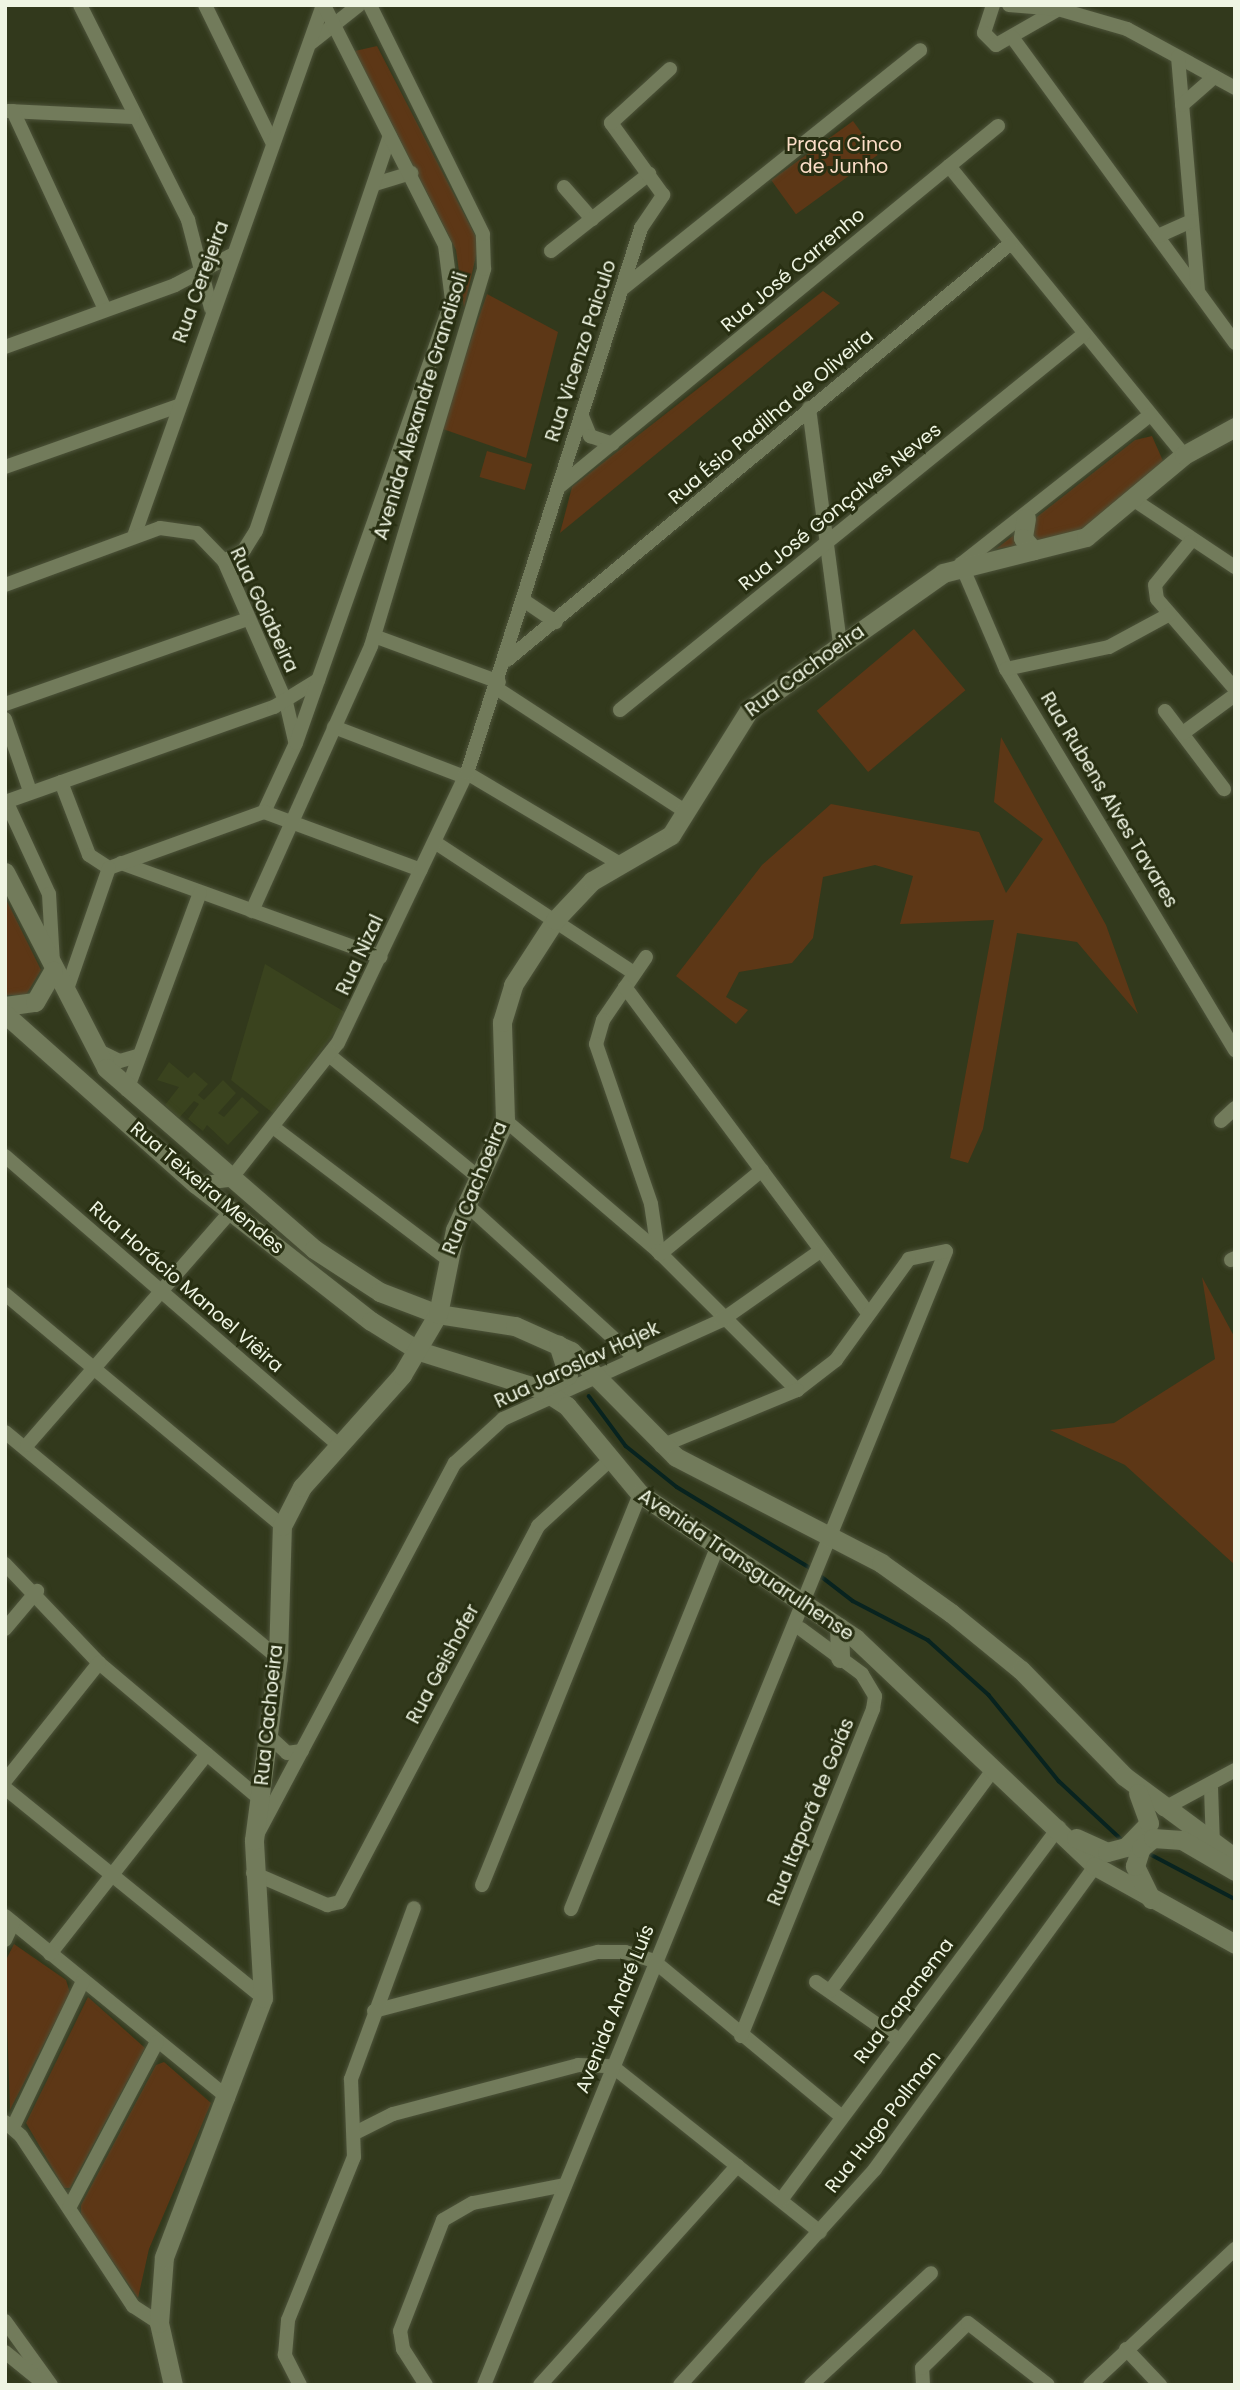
<!DOCTYPE html>
<meta charset="utf-8">
<style>
body{margin:0}
#map{position:relative;width:1240px;height:2390px;overflow:hidden;background:#32391c;font-family:Poppins,sans-serif}
div>[style]{position:absolute}
[style*='--x']{left:calc(var(--x)*1px);top:calc(var(--y)*1px);width:calc(var(--w)*1px);rotate:calc(var(--a)*1deg)}
.built>*{inset:0;background:#3a431e}
.green>*{inset:0;background:#5d3716;transform-origin:0 0}
.stream>*{height:3.5px;margin:-1.75px;padding:0 1.75px;transform-origin:1.75px;border-radius:1.75px;background:#08231f}
.roads{filter:drop-shadow(0 0 2px #4d533a) drop-shadow(0 0 2px #4d533a)}
.minor>*{height:14px;margin:-7px;padding:0 7px;transform-origin:7px;border-radius:7px;background:#727b5b}
.secondary>*{height:19px;margin:-9.5px;padding:0 9.5px;transform-origin:9.5px;border-radius:9.5px;background:#727b5b}
span{translate:-50% -50%;white-space:nowrap;text-align:center;line-height:1.15;-webkit-text-stroke:6px #282f12;paint-order:stroke}
.park-label{font-size:19px;color:#fcdec8}
.street-label{font-size:19px;color:#eff5e3}
.frame{position:absolute;inset:0;border:7px solid #eff5e3;pointer-events:none}
</style>
<div id="map">
<div class="built">
<div style="clip-path:polygon(265px 964px,348px 1014px,274px 1114px,231px 1080px)"></div>
<div style="clip-path:polygon(169px 1062px,188px 1078px,194px 1072px,208px 1084px,198px 1095px,204px 1100px,223px 1080px,236px 1093px,218px 1113px,224px 1117px,242px 1097px,259px 1112px,228px 1145px,207px 1125px,203px 1131px,188px 1119px,199px 1104px,194px 1101px,179px 1118px,165px 1105px,179px 1087px,157px 1080px)"></div>
</div>
<div class="green">
<div style="clip-path:polygon(377px 46px,479px 243px,464px 308px,456px 250px,355px 51px)"></div>
<div style="left:853px;top:121px;width:42px;height:101px;rotate:54deg"></div>
<div style="clip-path:polygon(823px 291px,840px 303px,560px 533px,572px 487px)"></div>
<div style="clip-path:polygon(487px 294px,558px 332px,526px 458px,440px 428px)"></div>
<div style="clip-path:polygon(1152px 436px,1163px 461px,1079px 535px,996px 549px,1135px 440px)"></div>
<div style="left:487px;top:451px;width:47px;height:27px;rotate:16deg"></div>
<div style="left:914px;top:629px;width:80px;height:127px;rotate:50deg"></div>
<div style="clip-path:polygon(1001px 737px,1106px 925px,1138px 1014px,1077px 942px,1017px 933px,983px 1129px,968px 1163px,950px 1158px,994px 920px,900px 924px,913px 876px,875px 865px,823px 877px,813px 938px,792px 963px,739px 972px,726px 997px,748px 1010px,736px 1024px,676px 976px,762px 865px,831px 804px,979px 832px,1006px 893px,1043px 839px,994px 802px)"></div>
<div style="clip-path:polygon(5px 897px,41px 970px,26px 995px,5px 995px)"></div>
<div style="clip-path:polygon(1202px 1277px,1235px 1338px,1235px 1565px,1125px 1465px,1050px 1430px,1114px 1423px,1215px 1359px)"></div>
<div style="clip-path:polygon(14px 1944px,66px 1980px,70px 1993px,10px 2110px,5px 1962px)"></div>
<div style="clip-path:polygon(88px 1997px,145px 2048px,70px 2188px,64px 2188px,26px 2123px)"></div>
<div style="clip-path:polygon(164px 2062px,211px 2103px,149px 2249px,138px 2298px,81px 2215px,81px 2205px,156px 2065px)"></div>
</div>
<div class="stream">
<div style="--x:589;--y:1396;--w:62;--a:53.5"></div>
<div style="--x:626;--y:1446;--w:65;--a:38.8"></div>
<div style="--x:677;--y:1487;--w:158;--a:31.3"></div>
<div style="--x:818;--y:1574;--w:44;--a:37.6"></div>
<div style="--x:853;--y:1601;--w:85;--a:27.5"></div>
<div style="--x:928;--y:1640;--w:82;--a:42"></div>
<div style="--x:989;--y:1695;--w:111;--a:50.9"></div>
<div style="--x:1059;--y:1781;--w:86;--a:43.1"></div>
<div style="--x:1148;--y:1853;--w:98;--a:27.9"></div>
</div>
<div class="roads">
<div class="minor">
<div style="--x:80;--y:5;--w:241;--a:63.3"></div>
<div style="--x:188;--y:220;--w:91;--a:75.4"></div>
<div style="--x:205;--y:5;--w:153;--a:63.9"></div>
<div style="--x:993;--y:5;--w:29;--a:108"></div>
<div style="--x:984;--y:33;--w:17;--a:45"></div>
<div style="--x:996;--y:45;--w:70;--a:-29.8"></div>
<div style="--x:1009;--y:5;--w:49;--a:4.7"></div>
<div style="--x:1058;--y:9;--w:72;--a:16.2"></div>
<div style="--x:1127;--y:29;--w:123;--a:28.6"></div>
<div style="--x:1012;--y:37;--w:379;--a:53.9"></div>
<div style="--x:311;--y:43;--w:61;--a:-38.4"></div>
<div style="--x:1178;--y:57;--w:233;--a:85.1"></div>
<div style="--x:1182;--y:105;--w:43;--a:-41.2"></div>
<div style="--x:8;--y:111;--w:125;--a:2.7"></div>
<div style="--x:13;--y:111;--w:218;--a:65.1"></div>
<div style="--x:949;--y:166;--w:372;--a:50.9"></div>
<div style="--x:375;--y:184;--w:38;--a:-17"></div>
<div style="--x:564;--y:187;--w:43;--a:48.8"></div>
<div style="--x:1158;--y:236;--w:37;--a:-24"></div>
<div style="--x:551;--y:251;--w:125;--a:-38.2"></div>
<div style="--x:622;--y:289;--w:382;--a:-38.7"></div>
<div style="--x:5;--y:347;--w:181;--a:-20"></div>
<div style="--x:175;--y:285;--w:64;--a:-27.8"></div>
<div style="--x:809;--y:408;--w:239;--a:82.5"></div>
<div style="--x:1150;--y:415;--w:241;--a:141.7"></div>
<div style="--x:961;--y:564;--w:114;--a:66.8"></div>
<div style="--x:1006;--y:669;--w:445;--a:59"></div>
<div style="--x:582;--y:416;--w:22;--a:68"></div>
<div style="--x:590;--y:436;--w:24;--a:19"></div>
<div style="--x:5;--y:467;--w:183;--a:-19.4"></div>
<div style="--x:560;--y:486;--w:567;--a:-39.42"></div>
<div style="--x:1134;--y:500;--w:121;--a:33.6"></div>
<div style="--x:134;--y:536;--w:564;--a:-70.41"></div>
<div style="--x:1190;--y:542;--w:55;--a:129.1"></div>
<div style="--x:1155;--y:585;--w:14;--a:82"></div>
<div style="--x:1157;--y:599;--w:119;--a:49.1"></div>
<div style="--x:224;--y:561;--w:23;--a:-29"></div>
<div style="--x:244;--y:550;--w:22;--a:-58"></div>
<div style="--x:256;--y:531;--w:417;--a:-71.3"></div>
<div style="--x:5;--y:585;--w:165;--a:-20.2"></div>
<div style="--x:160;--y:528;--w:37;--a:8"></div>
<div style="--x:197;--y:533;--w:39;--a:46"></div>
<div style="--x:224;--y:561;--w:154;--a:66.3"></div>
<div style="--x:286;--y:702;--w:40;--a:77"></div>
<div style="--x:526;--y:602;--w:36;--a:34"></div>
<div style="--x:374;--y:636;--w:133;--a:20.2"></div>
<div style="--x:507;--y:660;--w:654;--a:-39.6"></div>
<div style="--x:1006;--y:669;--w:105;--a:-12.1"></div>
<div style="--x:1109;--y:647;--w:69;--a:-28.4"></div>
<div style="--x:496;--y:688;--w:225;--a:33.1"></div>
<div style="--x:5;--y:704;--w:257;--a:-19.3"></div>
<div style="--x:620;--y:710;--w:597;--a:-39.02"></div>
<div style="--x:1165;--y:711;--w:98;--a:52.9"></div>
<div style="--x:5;--y:719;--w:76;--a:70.9"></div>
<div style="--x:334;--y:727;--w:140;--a:20.9"></div>
<div style="--x:1183;--y:733;--w:64;--a:-36.2"></div>
<div style="--x:467;--y:773;--w:178;--a:30.7"></div>
<div style="--x:61;--y:782;--w:78;--a:69"></div>
<div style="--x:89;--y:855;--w:24;--a:33"></div>
<div style="--x:6;--y:801;--w:102;--a:65.2"></div>
<div style="--x:49;--y:894;--w:69;--a:86.7"></div>
<div style="--x:5;--y:802;--w:285;--a:-19.5"></div>
<div style="--x:274;--y:707;--w:52;--a:-31.5"></div>
<div style="--x:264;--y:812;--w:76;--a:-65.1"></div>
<div style="--x:296;--y:743;--w:470;--a:-70.6"></div>
<div style="--x:452;--y:300;--w:55;--a:-97.3"></div>
<div style="--x:445;--y:245;--w:269;--a:-116.8"></div>
<div style="--x:264;--y:812;--w:167;--a:20.3"></div>
<div style="--x:436;--y:843;--w:237;--a:33.3"></div>
<div style="--x:121;--y:863;--w:276;--a:19.9"></div>
<div style="--x:109;--y:868;--w:165;--a:-19.9"></div>
<div style="--x:252;--y:911;--w:290;--a:-65.8"></div>
<div style="--x:371;--y:646;--w:394;--a:-73.3"></div>
<div style="--x:484;--y:269;--w:35;--a:-92"></div>
<div style="--x:483;--y:234;--w:255;--a:-116.3"></div>
<div style="--x:646;--y:957;--w:76;--a:124.3"></div>
<div style="--x:603;--y:1020;--w:25;--a:106"></div>
<div style="--x:596;--y:1044;--w:169;--a:71"></div>
<div style="--x:651;--y:1204;--w:48;--a:81.5"></div>
<div style="--x:625;--y:987;--w:405;--a:53.3"></div>
<div style="--x:66;--y:992;--w:131;--a:-70.9"></div>
<div style="--x:97;--y:1050;--w:25;--a:26"></div>
<div style="--x:120;--y:1061;--w:18;--a:-16"></div>
<div style="--x:329;--y:1055;--w:193;--a:39.3"></div>
<div style="--x:127;--y:1090;--w:210;--a:-69.7"></div>
<div style="--x:505;--y:1120;--w:201;--a:40.6"></div>
<div style="--x:658;--y:1251;--w:197;--a:45"></div>
<div style="--x:1221;--y:1121;--w:19;--a:-43"></div>
<div style="--x:273;--y:1127;--w:217;--a:37.1"></div>
<div style="--x:5;--y:1156;--w:444;--a:40.9"></div>
<div style="--x:196;--y:1184;--w:34;--a:-7"></div>
<div style="--x:230;--y:1180;--w:174;--a:-51.8"></div>
<div style="--x:338;--y:1043;--w:299;--a:-64.5"></div>
<div style="--x:467;--y:773;--w:572;--a:-72.29"></div>
<div style="--x:641;--y:228;--w:40;--a:-56"></div>
<div style="--x:663;--y:195;--w:89;--a:-125.8"></div>
<div style="--x:611;--y:123;--w:80;--a:-42.5"></div>
<div style="--x:466;--y:1204;--w:227;--a:42.3"></div>
<div style="--x:660;--y:1254;--w:132;--a:-39.5"></div>
<div style="--x:1231;--y:1260;--w:4;--a:-27"></div>
<div style="--x:5;--y:1294;--w:361;--a:39.9"></div>
<div style="--x:5;--y:1432;--w:354;--a:39.6"></div>
<div style="--x:27;--y:1445;--w:309;--a:-48.9"></div>
<div style="--x:5;--y:1564;--w:137;--a:46.5"></div>
<div style="--x:99;--y:1663;--w:211;--a:40.2"></div>
<div style="--x:5;--y:1629;--w:50;--a:-49.9"></div>
<div style="--x:270;--y:1737;--w:23;--a:43"></div>
<div style="--x:287;--y:1753;--w:15;--a:-8"></div>
<div style="--x:5;--y:1781;--w:151;--a:-51.5"></div>
<div style="--x:5;--y:1788;--w:333;--a:39.1"></div>
<div style="--x:1211;--y:1788;--w:58;--a:88"></div>
<div style="--x:1163;--y:1809;--w:82;--a:-28.4"></div>
<div style="--x:258;--y:1833;--w:419;--a:-62"></div>
<div style="--x:455;--y:1463;--w:65;--a:-42.5"></div>
<div style="--x:503;--y:1419;--w:240;--a:-24.3"></div>
<div style="--x:722;--y:1320;--w:120;--a:-35.1"></div>
<div style="--x:253;--y:1873;--w:81;--a:23.4"></div>
<div style="--x:327;--y:1905;--w:13;--a:-13"></div>
<div style="--x:340;--y:1902;--w:425;--a:-62.2"></div>
<div style="--x:538;--y:1526;--w:96;--a:-42.5"></div>
<div style="--x:482;--y:1885;--w:422;--a:-68"></div>
<div style="--x:571;--y:1909;--w:392;--a:-68"></div>
<div style="--x:5;--y:1916;--w:288;--a:39.2"></div>
<div style="--x:5;--y:1940;--w:19;--a:-65"></div>
<div style="--x:50;--y:1954;--w:254;--a:-51.9"></div>
<div style="--x:816;--y:1982;--w:101;--a:34.9"></div>
<div style="--x:830;--y:1991;--w:275;--a:-53.6"></div>
<div style="--x:374;--y:2011;--w:232;--a:-14.8"></div>
<div style="--x:598;--y:1952;--w:27;--a:0"></div>
<div style="--x:625;--y:1952;--w:30;--a:17"></div>
<div style="--x:654;--y:1961;--w:243;--a:39.7"></div>
<div style="--x:741;--y:2036;--w:353;--a:-68"></div>
<div style="--x:873;--y:1709;--w:13;--a:-81"></div>
<div style="--x:875;--y:1696;--w:26;--a:-121"></div>
<div style="--x:862;--y:1674;--w:76;--a:-143.6"></div>
<div style="--x:5;--y:2122;--w:21;--a:41"></div>
<div style="--x:21;--y:2136;--w:204;--a:56.6"></div>
<div style="--x:133;--y:2306;--w:31;--a:33"></div>
<div style="--x:13;--y:2127;--w:162;--a:-64.4"></div>
<div style="--x:357;--y:2132;--w:40;--a:-26.6"></div>
<div style="--x:393;--y:2114;--w:191;--a:-14.8"></div>
<div style="--x:578;--y:2065;--w:34;--a:2"></div>
<div style="--x:612;--y:2066;--w:266;--a:38.6"></div>
<div style="--x:781;--y:2200;--w:465;--a:-53.3"></div>
<div style="--x:69;--y:2208;--w:188;--a:-62.1"></div>
<div style="--x:5;--y:2321;--w:79;--a:54.3"></div>
<div style="--x:1126;--y:2349;--w:50;--a:46.6"></div>
<div style="--x:5;--y:2352;--w:48;--a:39"></div>
<div style="--x:300;--y:2385;--w:34;--a:-117"></div>
<div style="--x:285;--y:2355;--w:35;--a:-85"></div>
<div style="--x:288;--y:2320;--w:176;--a:-68"></div>
<div style="--x:354;--y:2157;--w:78;--a:-92.2"></div>
<div style="--x:351;--y:2079;--w:182;--a:-69.8"></div>
<div style="--x:426;--y:2385;--w:43;--a:-122.6"></div>
<div style="--x:403;--y:2349;--w:18;--a:-99"></div>
<div style="--x:400;--y:2331;--w:119;--a:-68.8"></div>
<div style="--x:443;--y:2220;--w:34;--a:-30"></div>
<div style="--x:473;--y:2203;--w:94;--a:-11.1"></div>
<div style="--x:484;--y:2385;--w:1224;--a:-67.83"></div>
<div style="--x:946;--y:1251;--w:38;--a:168"></div>
<div style="--x:909;--y:1259;--w:125;--a:125.9"></div>
<div style="--x:836;--y:1360;--w:49;--a:142.4"></div>
<div style="--x:797;--y:1390;--w:147;--a:157.6"></div>
<div style="--x:540;--y:2385;--w:295;--a:-48"></div>
<div style="--x:680;--y:2385;--w:291;--a:-47.9"></div>
<div style="--x:875;--y:2169;--w:374;--a:-54"></div>
<div style="--x:811;--y:2385;--w:164;--a:-43"></div>
<div style="--x:923;--y:2385;--w:17;--a:-93"></div>
<div style="--x:922;--y:2368;--w:64;--a:-44.4"></div>
<div style="--x:968;--y:2323;--w:101;--a:37.8"></div>
<div style="--x:1090;--y:2385;--w:199;--a:-43.2"></div>
</div>
<div class="secondary">
<div style="--x:1026;--y:518;--w:20;--a:99"></div>
<div style="--x:1023;--y:538;--w:16;--a:50"></div>
<div style="--x:5;--y:872;--w:220;--a:62.7"></div>
<div style="--x:106;--y:1068;--w:276;--a:41"></div>
<div style="--x:314;--y:1249;--w:79;--a:33.1"></div>
<div style="--x:380;--y:1292;--w:62;--a:20.8"></div>
<div style="--x:438;--y:1314;--w:78;--a:8.9"></div>
<div style="--x:515;--y:1326;--w:61;--a:24.1"></div>
<div style="--x:571;--y:1351;--w:149;--a:45.3"></div>
<div style="--x:676;--y:1457;--w:231;--a:27.3"></div>
<div style="--x:881;--y:1563;--w:86;--a:35.5"></div>
<div style="--x:951;--y:1613;--w:90;--a:39.2"></div>
<div style="--x:1021;--y:1670;--w:148;--a:45.8"></div>
<div style="--x:1124;--y:1776;--w:138;--a:36.5"></div>
<div style="--x:5;--y:1006;--w:30;--a:-8"></div>
<div style="--x:35;--y:1002;--w:36;--a:-60"></div>
<div style="--x:5;--y:1014;--w:256;--a:41.7"></div>
<div style="--x:196;--y:1184;--w:222;--a:38.1"></div>
<div style="--x:371;--y:1321;--w:57;--a:32"></div>
<div style="--x:419;--y:1351;--w:128;--a:17.3"></div>
<div style="--x:541;--y:1389;--w:31;--a:33"></div>
<div style="--x:567;--y:1406;--w:114;--a:50.3"></div>
<div style="--x:640;--y:1494;--w:259;--a:33.8"></div>
<div style="--x:855;--y:1638;--w:331;--a:43.5"></div>
<div style="--x:1095;--y:1866;--w:160;--a:29.1"></div>
<div style="--x:541;--y:1389;--w:30;--a:-27"></div>
<div style="--x:568;--y:1375;--w:32;--a:-108"></div>
<div style="--x:839;--y:1627;--w:31;--a:88"></div>
<div style="--x:1076;--y:1838;--w:34;--a:24"></div>
<div style="--x:1107;--y:1852;--w:20;--a:-15"></div>
<div style="--x:1126;--y:1847;--w:33;--a:-46"></div>
<div style="--x:1149;--y:1823;--w:32;--a:-110"></div>
<div style="--x:1151;--y:1899;--w:37;--a:-116"></div>
<div style="--x:1135;--y:1866;--w:19;--a:-72"></div>
<div style="--x:1141;--y:1848;--w:16;--a:-40"></div>
<div style="--x:1153;--y:1838;--w:29;--a:4"></div>
<div style="--x:1182;--y:1840;--w:61;--a:30.3"></div>
<div style="--x:173;--y:2385;--w:64;--a:-102.7"></div>
<div style="--x:159;--y:2323;--w:66;--a:-85.7"></div>
<div style="--x:164;--y:2257;--w:277;--a:-69.1"></div>
<div style="--x:263;--y:1998;--w:158;--a:-93.3"></div>
<div style="--x:254;--y:1840;--w:184;--a:-82.5"></div>
<div style="--x:278;--y:1658;--w:132;--a:-88.3"></div>
<div style="--x:282;--y:1526;--w:44;--a:-62.9"></div>
<div style="--x:302;--y:1487;--w:150;--a:-48.2"></div>
<div style="--x:402;--y:1375;--w:71;--a:-59.5"></div>
<div style="--x:438;--y:1314;--w:86;--a:-78.6"></div>
<div style="--x:455;--y:1230;--w:121;--a:-65.6"></div>
<div style="--x:505;--y:1120;--w:98;--a:-91.8"></div>
<div style="--x:502;--y:1022;--w:39;--a:-73"></div>
<div style="--x:513;--y:985;--w:77;--a:-57.1"></div>
<div style="--x:555;--y:920;--w:54;--a:-46.5"></div>
<div style="--x:592;--y:881;--w:91;--a:-30.2"></div>
<div style="--x:671;--y:835;--w:147;--a:-58"></div>
<div style="--x:749;--y:710;--w:237;--a:-35.2"></div>
<div style="--x:943;--y:573;--w:147;--a:-14.1"></div>
<div style="--x:1086;--y:537;--w:128;--a:-39.9"></div>
<div style="--x:1184;--y:455;--w:58;--a:-28.8"></div>
</div>
</div>
<div class="park-label">
<span style="left:844px;top:156px">Praça Cinco<br>de Junho</span>
</div>
<div class="street-label">
<span style="left:793px;top:270px;rotate:-40deg">Rua José Carrenho</span>
<span style="left:201px;top:282px;rotate:-70deg">Rua Cerejeira</span>
<span style="left:581px;top:351px;rotate:-72deg">Rua Vicenzo Paiculo</span>
<span style="left:421px;top:406px;rotate:-73deg">Avenida Alexandre Grandisoli</span>
<span style="left:771px;top:417px;rotate:-40deg">Rua Ésio Padilha de Oliveira</span>
<span style="left:840px;top:507px;rotate:-39deg">Rua José Gonçalves Neves</span>
<span style="left:264px;top:610px;rotate:65deg">Rua Goiabeira</span>
<span style="left:805px;top:671px;rotate:-36deg">Rua Cachoeira</span>
<span style="left:1109px;top:800px;rotate:59deg">Rua Rubens Alves Tavares</span>
<span style="left:360px;top:955px;rotate:-65deg">Rua Nizal</span>
<span style="left:207px;top:1188px;rotate:40deg">Rua Teixeira Mendes</span>
<span style="left:475px;top:1188px;rotate:-68deg">Rua Cachoeira</span>
<span style="left:186px;top:1287px;rotate:41deg">Rua Horácio Manoel Viêira</span>
<span style="left:577px;top:1365px;rotate:-25deg">Rua Jaroslav Hajek</span>
<span style="left:746px;top:1565px;rotate:34deg">Avenida Transguarulhense</span>
<span style="left:443px;top:1664px;rotate:-62deg">Rua Geishofer</span>
<span style="left:269px;top:1715px;rotate:-84deg">Rua Cachoeira</span>
<span style="left:811px;top:1812px;rotate:-68deg">Rua Itaporã de Goiás</span>
<span style="left:904px;top:2001px;rotate:-53deg">Rua Capanema</span>
<span style="left:615px;top:2009px;rotate:-68deg">Avenida André Luís</span>
<span style="left:883px;top:2122px;rotate:-52deg">Rua Hugo Pollman</span>
</div>
<div class="frame"></div>
</div>
